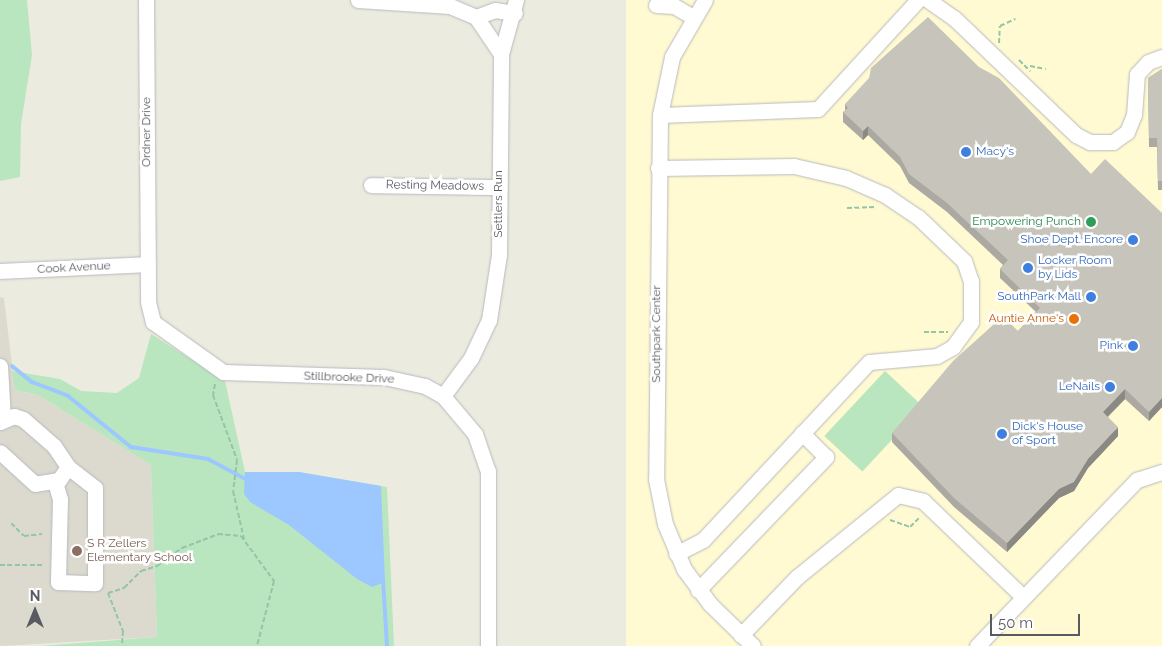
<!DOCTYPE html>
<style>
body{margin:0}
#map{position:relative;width:1162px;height:646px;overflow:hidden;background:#ecebdf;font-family:Raleway,sans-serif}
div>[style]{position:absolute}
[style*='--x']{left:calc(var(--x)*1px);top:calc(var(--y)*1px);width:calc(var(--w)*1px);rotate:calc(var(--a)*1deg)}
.commercial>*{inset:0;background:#fffad1;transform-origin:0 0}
.education>*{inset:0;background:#dcdace}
.green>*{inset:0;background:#b9e6be;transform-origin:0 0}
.water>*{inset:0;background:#9cc8ff}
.stream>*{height:4px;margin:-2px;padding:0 2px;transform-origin:2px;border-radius:2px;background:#9cc8ff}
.path>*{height:2px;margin-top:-1px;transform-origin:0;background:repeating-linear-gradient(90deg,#92c6a7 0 5px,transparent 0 7.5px)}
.roads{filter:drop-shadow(0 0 1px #b7b9bf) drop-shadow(0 0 1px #b7b9bf)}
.minor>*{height:15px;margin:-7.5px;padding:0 7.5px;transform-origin:7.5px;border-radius:7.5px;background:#fff}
.wall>*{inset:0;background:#aba9a2}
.shaded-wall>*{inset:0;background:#8b8984}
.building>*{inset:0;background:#c7c4bc}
.dots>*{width:14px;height:14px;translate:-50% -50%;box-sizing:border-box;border:2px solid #fff;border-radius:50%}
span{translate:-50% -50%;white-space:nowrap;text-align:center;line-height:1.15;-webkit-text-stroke:5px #fff;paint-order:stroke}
.street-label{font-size:12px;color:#585b61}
.shop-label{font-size:12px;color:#366cbe}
.left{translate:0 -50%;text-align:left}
.right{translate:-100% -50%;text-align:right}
.leisure-label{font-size:12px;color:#27864d}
.food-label{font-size:12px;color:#c56008}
.education-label{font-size:12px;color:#785e54}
.north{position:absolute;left:10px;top:586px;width:50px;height:50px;-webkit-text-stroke:4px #fff;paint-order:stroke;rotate:0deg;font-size:14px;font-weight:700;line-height:20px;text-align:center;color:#585b61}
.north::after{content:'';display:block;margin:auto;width:18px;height:22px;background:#585b61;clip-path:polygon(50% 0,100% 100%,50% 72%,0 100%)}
.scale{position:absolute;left:990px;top:614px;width:90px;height:22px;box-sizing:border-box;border:2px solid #585b61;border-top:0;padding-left:6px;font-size:15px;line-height:18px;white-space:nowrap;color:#585b61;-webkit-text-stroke:4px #fff;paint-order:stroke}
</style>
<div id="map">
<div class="commercial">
<div style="left:626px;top:0;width:536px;height:646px"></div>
</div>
<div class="education">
<div style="clip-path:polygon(0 297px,4px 298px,15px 390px,38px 395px,151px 465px,157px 637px,0 646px)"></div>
</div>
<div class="green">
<div style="clip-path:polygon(0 0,27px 0,32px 55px,21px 124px,20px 177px,0 181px)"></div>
<div style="clip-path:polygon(151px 334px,225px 381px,245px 472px,299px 472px,387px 487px,394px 646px,40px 646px,157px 637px,151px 465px,38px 395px,15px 390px,12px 371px,60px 379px,81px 391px,117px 393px,139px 378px)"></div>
<div style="left:885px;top:371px;width:52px;height:89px;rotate:43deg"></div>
</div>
<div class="water">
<div style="clip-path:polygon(245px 472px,299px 472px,381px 486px,385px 582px,372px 587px,357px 579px,289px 525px,250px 502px,244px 494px)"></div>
</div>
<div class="stream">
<div style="--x:12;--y:366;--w:26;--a:39"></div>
<div style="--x:32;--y:382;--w:39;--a:21"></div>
<div style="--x:68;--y:396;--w:81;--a:39"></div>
<div style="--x:131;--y:447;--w:78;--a:8.9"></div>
<div style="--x:208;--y:459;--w:44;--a:28.3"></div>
<div style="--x:383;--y:579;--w:67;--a:86.6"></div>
</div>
<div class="path">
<div style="--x:999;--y:43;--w:17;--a:-87"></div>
<div style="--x:1000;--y:26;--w:17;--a:-25"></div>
<div style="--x:1019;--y:60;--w:16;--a:45"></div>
<div style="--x:1030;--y:66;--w:16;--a:11"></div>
<div style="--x:847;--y:208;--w:29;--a:-2"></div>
<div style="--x:924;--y:332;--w:24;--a:0"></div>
<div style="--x:215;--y:384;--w:11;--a:100"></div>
<div style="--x:213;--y:395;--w:69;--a:69.7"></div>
<div style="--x:237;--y:460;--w:31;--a:97"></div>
<div style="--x:233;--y:491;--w:49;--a:77.1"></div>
<div style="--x:890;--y:520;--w:21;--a:19"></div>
<div style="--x:910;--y:527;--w:14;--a:-45"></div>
<div style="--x:11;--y:523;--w:18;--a:45"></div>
<div style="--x:24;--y:536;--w:18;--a:-6"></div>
<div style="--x:0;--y:565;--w:43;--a:0"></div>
<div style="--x:108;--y:593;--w:17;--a:-17"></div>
<div style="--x:124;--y:588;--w:24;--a:-45"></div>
<div style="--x:141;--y:571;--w:17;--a:-17"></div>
<div style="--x:157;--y:566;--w:31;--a:-36"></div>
<div style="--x:182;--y:548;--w:39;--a:-21"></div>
<div style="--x:218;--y:534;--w:23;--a:5"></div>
<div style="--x:241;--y:536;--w:56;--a:53.7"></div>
<div style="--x:274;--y:581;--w:67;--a:104.7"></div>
<div style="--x:108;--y:593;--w:41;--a:68.5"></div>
<div style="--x:123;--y:631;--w:15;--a:94"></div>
</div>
<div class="roads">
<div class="minor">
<div style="--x:146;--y:0;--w:302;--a:89.6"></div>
<div style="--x:148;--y:302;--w:21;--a:76"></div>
<div style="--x:153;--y:322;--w:86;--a:35.5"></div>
<div style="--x:223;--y:372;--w:161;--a:1.8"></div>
<div style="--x:384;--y:377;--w:42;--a:12.4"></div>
<div style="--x:425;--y:386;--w:21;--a:29"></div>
<div style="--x:443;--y:396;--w:50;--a:49.9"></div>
<div style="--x:475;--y:434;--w:39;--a:71"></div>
<div style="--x:488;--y:471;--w:175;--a:90"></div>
<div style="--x:358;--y:0;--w:92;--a:3.7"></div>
<div style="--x:450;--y:6;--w:28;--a:23"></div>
<div style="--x:476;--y:17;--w:45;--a:56"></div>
<div style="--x:705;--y:0;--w:66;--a:120.1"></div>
<div style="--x:672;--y:57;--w:59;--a:101.7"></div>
<div style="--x:660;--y:115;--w:364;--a:90.6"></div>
<div style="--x:656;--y:479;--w:46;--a:78.7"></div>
<div style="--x:665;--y:524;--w:49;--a:67.1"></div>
<div style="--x:684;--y:569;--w:44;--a:53.4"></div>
<div style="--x:710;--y:604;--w:60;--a:44.3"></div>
<div style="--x:928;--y:0;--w:32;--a:35"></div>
<div style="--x:954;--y:18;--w:169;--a:43.8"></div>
<div style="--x:1076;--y:135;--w:16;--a:27"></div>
<div style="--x:1090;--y:142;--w:23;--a:0"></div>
<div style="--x:1113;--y:142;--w:17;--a:-36"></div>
<div style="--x:1127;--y:132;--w:18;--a:-68"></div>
<div style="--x:1134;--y:115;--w:41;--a:-85.8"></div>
<div style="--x:1137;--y:74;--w:16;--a:-47"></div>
<div style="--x:1148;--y:62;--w:15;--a:-20"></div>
<div style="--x:656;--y:5;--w:18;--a:3"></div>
<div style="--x:674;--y:6;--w:22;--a:30"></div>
<div style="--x:476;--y:17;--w:20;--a:-20"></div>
<div style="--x:495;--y:10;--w:20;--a:9"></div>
<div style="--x:660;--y:115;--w:158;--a:-2.2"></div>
<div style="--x:818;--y:109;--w:148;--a:-47.5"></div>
<div style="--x:658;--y:168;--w:136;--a:-0.8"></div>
<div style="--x:794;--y:166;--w:53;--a:13"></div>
<div style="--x:846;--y:178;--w:43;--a:23.6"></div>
<div style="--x:885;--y:195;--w:40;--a:34"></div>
<div style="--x:918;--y:217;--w:64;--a:43.7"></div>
<div style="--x:964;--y:261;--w:21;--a:71"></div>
<div style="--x:971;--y:281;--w:41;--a:90"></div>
<div style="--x:971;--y:322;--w:31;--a:126"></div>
<div style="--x:953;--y:347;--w:18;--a:151"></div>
<div style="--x:937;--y:356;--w:68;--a:175"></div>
<div style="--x:869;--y:362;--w:243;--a:133"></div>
<div style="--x:703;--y:540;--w:30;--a:153"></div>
<div style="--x:371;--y:185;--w:128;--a:0.9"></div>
<div style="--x:0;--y:271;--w:148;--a:-2.7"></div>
<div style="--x:0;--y:366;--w:52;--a:86.7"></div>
<div style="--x:443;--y:396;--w:47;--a:-53.6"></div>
<div style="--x:471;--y:358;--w:42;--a:-64.7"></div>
<div style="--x:489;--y:320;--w:66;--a:-81.3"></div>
<div style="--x:499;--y:255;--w:201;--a:-89.4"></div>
<div style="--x:501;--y:54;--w:56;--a:-74.5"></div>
<div style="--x:0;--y:422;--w:15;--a:-23"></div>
<div style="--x:14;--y:416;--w:9;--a:18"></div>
<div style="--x:23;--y:419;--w:41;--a:41.1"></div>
<div style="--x:54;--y:446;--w:25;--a:56"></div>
<div style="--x:68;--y:467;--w:16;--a:125"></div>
<div style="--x:59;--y:480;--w:24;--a:171"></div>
<div style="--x:35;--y:484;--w:47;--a:-137.6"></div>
<div style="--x:55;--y:482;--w:18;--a:74"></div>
<div style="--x:60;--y:499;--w:83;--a:91.4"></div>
<div style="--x:58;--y:582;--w:37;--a:2"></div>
<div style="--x:95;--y:583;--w:95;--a:-90"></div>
<div style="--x:95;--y:488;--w:34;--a:-142"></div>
<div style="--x:698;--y:590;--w:185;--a:-46.1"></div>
<div style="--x:826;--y:457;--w:34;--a:-135"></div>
<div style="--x:741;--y:635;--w:81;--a:-46"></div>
<div style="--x:797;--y:577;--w:130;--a:-39.1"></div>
<div style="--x:898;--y:495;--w:26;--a:13"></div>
<div style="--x:923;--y:501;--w:139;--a:43.8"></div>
<div style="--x:977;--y:646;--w:231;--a:-46.1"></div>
<div style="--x:1137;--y:480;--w:26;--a:-18"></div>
</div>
</div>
<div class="wall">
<div style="clip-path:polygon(1162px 69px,1162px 190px,1158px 190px,1157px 147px,1149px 147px,1148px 78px)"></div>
<div style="clip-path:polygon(845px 104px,1091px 174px,1162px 213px,1162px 407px,1149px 421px,1125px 399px,1108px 417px,1118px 436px,1088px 468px,1074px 491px,1059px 498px,1007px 552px,954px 507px,892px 442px,892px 433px,1018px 331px,1036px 312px,1000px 278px,1000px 269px,1003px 265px,947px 212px,909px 183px,900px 166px,868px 135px,863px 140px,843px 122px,843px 112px,845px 111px)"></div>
</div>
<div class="shaded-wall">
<div style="clip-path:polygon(868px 126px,868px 135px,863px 140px,863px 131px)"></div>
<div style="clip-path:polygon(1125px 389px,1125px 399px,1103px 421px,1103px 412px)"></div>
<div style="clip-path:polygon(1162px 398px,1162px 407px,1149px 421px,1149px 412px)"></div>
<div style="clip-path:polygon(1118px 427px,1118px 436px,1088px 468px,1074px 491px,1059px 498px,1007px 552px,1007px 543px)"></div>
</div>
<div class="building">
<div style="clip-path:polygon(928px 17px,979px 67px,999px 78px,1091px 174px,1105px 159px,1162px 213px,1162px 398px,1149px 412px,1125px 389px,1103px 412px,1118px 427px,1088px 459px,1074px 482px,1059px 489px,1007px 543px,954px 498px,892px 433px,953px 361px,1003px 316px,1018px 331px,1040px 308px,1000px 269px,1008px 260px,947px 203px,909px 174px,900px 157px,868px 126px,863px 131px,843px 112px,848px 108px,845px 104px,869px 78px,871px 68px)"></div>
<div style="clip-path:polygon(1162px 69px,1162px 181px,1158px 181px,1157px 138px,1149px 138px,1148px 78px)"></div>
</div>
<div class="dots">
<div style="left:966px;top:152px;background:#3f7fe0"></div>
<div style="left:1091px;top:222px;background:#2e9e5b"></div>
<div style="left:1133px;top:240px;background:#3f7fe0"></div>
<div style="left:1028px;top:268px;background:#3f7fe0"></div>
<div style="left:1091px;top:297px;background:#3f7fe0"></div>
<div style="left:1074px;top:319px;background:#e8710a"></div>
<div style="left:1133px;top:346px;background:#3f7fe0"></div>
<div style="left:1110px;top:387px;background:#3f7fe0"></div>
<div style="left:1002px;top:434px;background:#3f7fe0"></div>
<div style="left:77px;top:551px;background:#8d6e63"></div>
</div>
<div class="street-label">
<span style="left:147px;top:132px;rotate:-90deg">Ordner Drive</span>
<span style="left:435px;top:186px;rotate:1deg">Resting Meadows</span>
<span style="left:499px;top:204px;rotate:-90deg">Settlers Run</span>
<span style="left:74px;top:268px;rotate:-3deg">Cook Avenue</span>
<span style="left:657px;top:334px;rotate:-90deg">Southpark Center</span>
<span style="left:349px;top:378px;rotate:2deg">Stillbrooke Drive</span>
</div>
<div class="shop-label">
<span class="left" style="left:976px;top:152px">Macy's</span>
<span class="right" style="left:1123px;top:240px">Shoe Dept. Encore</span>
<span class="left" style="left:1038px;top:268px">Locker Room<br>by Lids</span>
<span class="right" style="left:1081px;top:297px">SouthPark Mall</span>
<span class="right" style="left:1123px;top:346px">Pink</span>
<span class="right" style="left:1100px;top:387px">LeNails</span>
<span class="left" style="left:1012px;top:434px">Dick's House<br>of Sport</span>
</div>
<div class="leisure-label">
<span class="right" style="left:1081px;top:222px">Empowering Punch</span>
</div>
<div class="food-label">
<span class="right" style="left:1064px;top:319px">Auntie Anne's</span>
</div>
<div class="education-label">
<span class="left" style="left:87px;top:551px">S R Zellers<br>Elementary School</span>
</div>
<div class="north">N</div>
<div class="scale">50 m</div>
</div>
